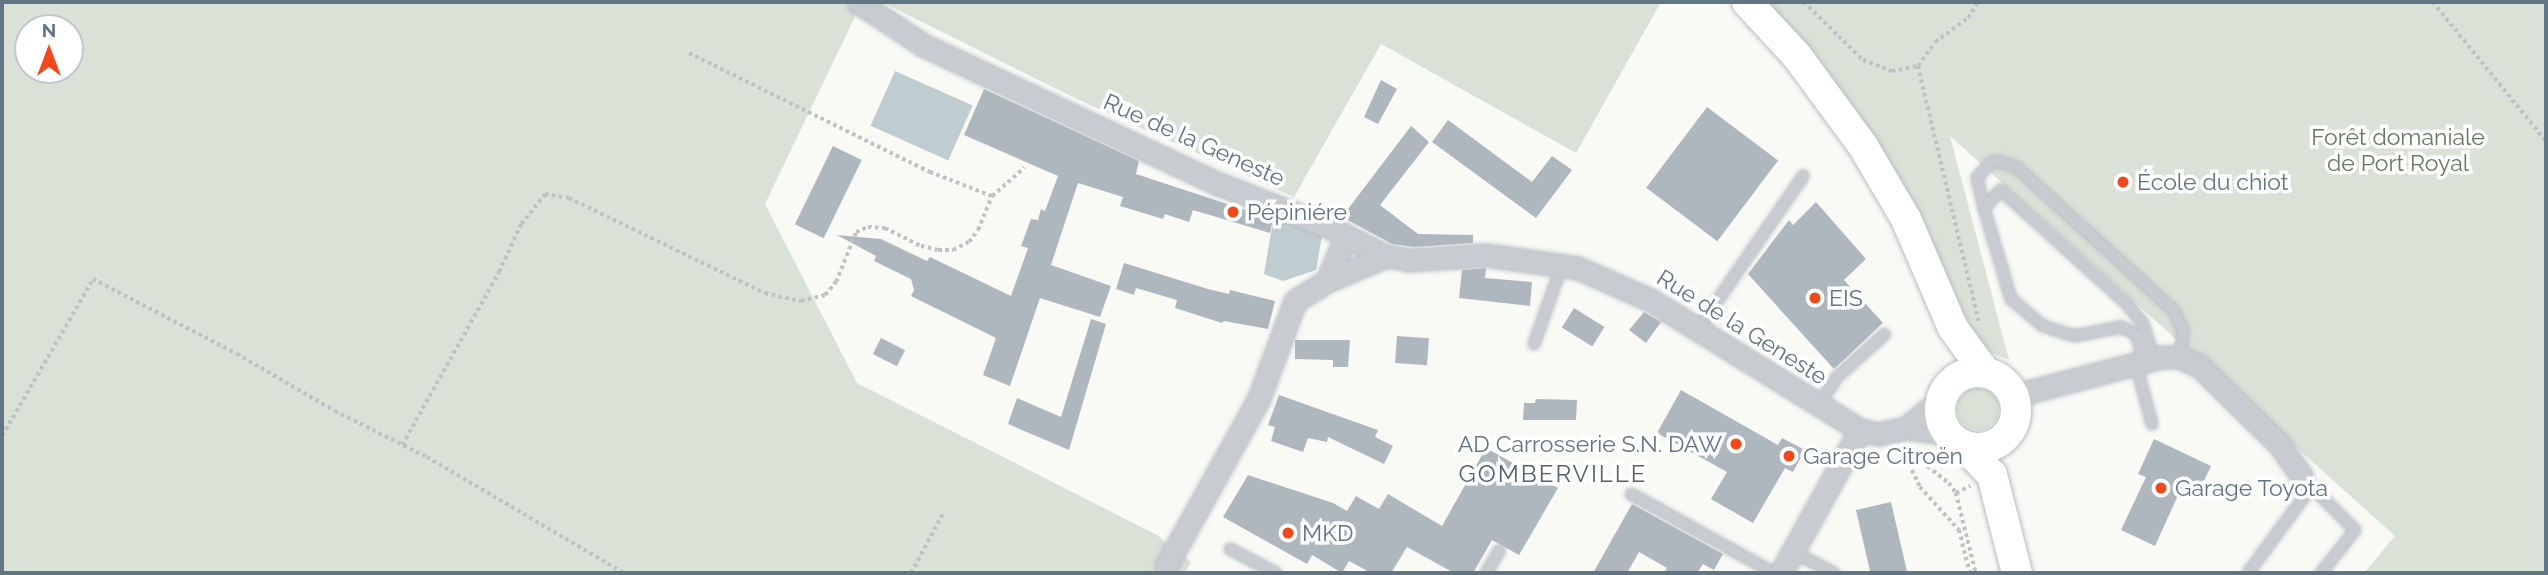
<!DOCTYPE html>
<meta charset="utf-8">
<style>
body{margin:0}
#map{position:relative;width:2548px;height:575px;overflow:hidden;background:#f9f9f6;font-family:Raleway,sans-serif}
div>[style]{position:absolute}
[style*='--x']{left:calc(var(--x)*1px);top:calc(var(--y)*1px);width:calc(var(--w)*1px);rotate:calc(var(--a)*1deg)}
.green>*{inset:0;background:#dae1d6}
.round{border-radius:50%}
.water>*{inset:0;background:#bfccd0;transform-origin:0 0}
.building>*{inset:0;background:#afb7be;transform-origin:0 0}
.path>*{height:3.5px;margin-top:-1.75px;transform-origin:0;background:repeating-linear-gradient(90deg,#bfc2c4 0 3.5px,transparent 0 7px)}
.roads{filter:drop-shadow(0 0 2px #b8bec3) drop-shadow(0 0 2px #b8bec3)}
.service>*{height:10px;margin:-5px;padding:0 5px;transform-origin:5px;border-radius:5px;background:#c8ccd0}
.minor>*{height:21px;margin:-10.5px;padding:0 10.5px;transform-origin:10.5px;border-radius:10.5px;background:#c8ccd0}
.secondary>*{height:30px;margin:-15px;padding:0 15px;transform-origin:15px;border-radius:15px;background:#fff}
.secondary>.ring{margin:-15px;padding:0;box-sizing:content-box;background:none;border:30px solid #fff;border-radius:50%}
.dots>*{width:19px;height:19px;translate:-50% -50%;box-sizing:border-box;border:4px solid #fff;border-radius:50%}
span{translate:-50% -50%;white-space:nowrap;text-align:center;line-height:1.15;-webkit-text-stroke:7px #fff;paint-order:stroke}
.park-label{font-size:23px;color:#667a60}
.street-label{font-size:23px;color:#617584}
.poi-label{font-size:23px;color:#617584}
.left{translate:0 -50%;text-align:left}
.right{translate:-100% -50%;text-align:right}
.neighbourhood-label{font-size:24px;color:#53636e;letter-spacing:2px}
.frame{position:absolute;inset:0;border:4px solid #617584;pointer-events:none}
.north{position:absolute;left:14px;top:14px;width:70px;height:70px;box-sizing:border-box;background:#fff;border:2px solid #c0c8ce;border-radius:50%;rotate:0deg;font-size:19px;font-weight:700;line-height:28px;text-align:center;color:#617584}
.north::after{content:'';display:block;margin:auto;width:24px;height:32px;background:#f5471a;clip-path:polygon(50% 0,100% 100%,50% 72%,0 100%)}
</style>
<div id="map">
<div class="green">
<div style="clip-path:polygon(evenodd,2px 2px,862px 2px,765px 204px,857px 383px,1157px 535px,1191px 562px,1185px 573px,2px 573px,2px 2px,28px 28px,70px 28px,70px 70px,28px 70px,28px 28px)"></div>
<div style="clip-path:polygon(882px 2px,1661px 2px,1576px 153px,1381px 44px,1294px 197px,1079px 100px)"></div>
<div style="clip-path:polygon(1762px 2px,2546px 2px,2546px 573px,2364px 573px,2395px 536px,1950px 136px,2009px 360px,1984px 350px)"></div>
<div class="round" style="left:1957px;top:388px;width:42px;height:42px"></div>
</div>
<div class="water">
<div style="left:895px;top:71px;width:85px;height:60px;rotate:24deg"></div>
<div style="clip-path:polygon(1274px 215px,1322px 236px,1316px 270px,1283px 281px,1264px 274px)"></div>
</div>
<div class="building">
<div style="clip-path:polygon(1381px 80px,1397px 89px,1378px 124px,1364px 117px)"></div>
<div style="clip-path:polygon(984px 89px,1139px 161px,1136px 174px,1273px 219px,1270px 233px,1193px 210px,1189px 222px,1165px 214px,1163px 219px,1120px 206px,1123px 197px,1078px 183px,1051px 265px,1111px 286px,1100px 317px,1040px 298px,1010px 386px,983px 375px,996px 338px,911px 296px,914px 290px,911px 279px,874px 261px,876px 256px,837px 235px,881px 239px,927px 261px,930px 257px,1011px 296px,1028px 248px,1021px 246px,1031px 219px,1038px 220px,1041px 209px,1045px 211px,1058px 176px,964px 135px)"></div>
<div style="left:1707px;top:107px;width:89px;height:101px;rotate:37deg"></div>
<div style="clip-path:polygon(1448px 120px,1532px 182px,1552px 156px,1572px 170px,1536px 218px,1432px 142px)"></div>
<div style="clip-path:polygon(1411px 126px,1429px 142px,1380px 205px,1418px 234px,1473px 235px,1473px 243px,1414px 247px,1392px 244px,1342px 217px)"></div>
<div style="left:833px;top:146px;width:32px;height:87px;rotate:26deg"></div>
<div style="clip-path:polygon(1816px 202px,1866px 259px,1844px 280px,1883px 323px,1834px 369px,1748px 274px,1789px 220px,1793px 225px)"></div>
<div style="clip-path:polygon(1124px 263px,1208px 289px,1229px 294px,1230px 290px,1275px 301px,1268px 329px,1224px 321px,1222px 323px,1175px 308px,1177px 300px,1136px 288px,1134px 295px,1116px 289px)"></div>
<div style="clip-path:polygon(1486px 268px,1485px 278px,1532px 282px,1530px 306px,1459px 298px,1462px 270px)"></div>
<div style="left:1574px;top:308px;width:36px;height:23px;rotate:32deg"></div>
<div style="clip-path:polygon(1644px 312px,1661px 322px,1646px 343px,1629px 330px)"></div>
<div style="clip-path:polygon(1091px 319px,1106px 324px,1069px 450px,1008px 424px,1017px 398px,1061px 417px)"></div>
<div style="left:1397px;top:336px;width:32px;height:27px;rotate:4deg"></div>
<div style="left:881px;top:338px;width:27px;height:18px;rotate:27deg"></div>
<div style="clip-path:polygon(1295px 340px,1350px 340px,1348px 367px,1333px 367px,1333px 360px,1295px 359px)"></div>
<div style="clip-path:polygon(1681px 390px,1778px 445px,1782px 438px,1805px 450px,1793px 472px,1785px 468px,1753px 523px,1711px 499px,1727px 472px,1657px 433px)"></div>
<div style="clip-path:polygon(1279px 395px,1378px 430px,1375px 437px,1393px 446px,1384px 464px,1328px 437px,1327px 442px,1308px 438px,1303px 452px,1271px 441px,1275px 427px,1268px 425px)"></div>
<div style="clip-path:polygon(1536px 399px,1577px 400px,1576px 420px,1523px 420px,1524px 403px,1535px 403px)"></div>
<div style="clip-path:polygon(2154px 439px,2211px 466px,2195px 500px,2179px 493px,2155px 546px,2121px 530px,2146px 477px,2138px 474px)"></div>
<div style="clip-path:polygon(1486px 448px,1558px 488px,1519px 555px,1492px 540px,1473px 573px,1454px 573px,1407px 547px,1391px 573px,1371px 573px,1349px 561px,1342px 573px,1312px 555px,1307px 564px,1223px 517px,1248px 475px,1333px 503px,1347px 511px,1356px 496px,1379px 509px,1388px 494px,1442px 526px)"></div>
<div style="left:1891px;top:502px;width:73px;height:36px;rotate:77deg"></div>
<div style="clip-path:polygon(1632px 504px,1723px 554px,1714px 570px,1703px 564px,1697px 573px,1664px 573px,1667px 568px,1639px 552px,1627px 573px,1593px 573px)"></div>
</div>
<div class="path">
<div style="--x:1804;--y:2;--w:83;--a:44.5"></div>
<div style="--x:1863;--y:60;--w:31;--a:21"></div>
<div style="--x:1892;--y:71;--w:26;--a:-11"></div>
<div style="--x:1918;--y:66;--w:29;--a:-55"></div>
<div style="--x:1935;--y:42;--w:41;--a:-36"></div>
<div style="--x:1968;--y:18;--w:19;--a:-58"></div>
<div style="--x:2433;--y:2;--w:179;--a:50.9"></div>
<div style="--x:689;--y:53;--w:269;--a:26.3"></div>
<div style="--x:930;--y:172;--w:66;--a:21.2"></div>
<div style="--x:1918;--y:66;--w:264;--a:76.6"></div>
<div style="--x:2;--y:436;--w:181;--a:-59.9"></div>
<div style="--x:93;--y:279;--w:162;--a:27.5"></div>
<div style="--x:237;--y:354;--w:113;--a:30.2"></div>
<div style="--x:335;--y:411;--w:103;--a:26.6"></div>
<div style="--x:427;--y:457;--w:229;--a:30.5"></div>
<div style="--x:402;--y:445;--w:198;--a:-60.7"></div>
<div style="--x:499;--y:272;--w:53;--a:-65.4"></div>
<div style="--x:521;--y:224;--w:38;--a:-51"></div>
<div style="--x:545;--y:194;--w:24;--a:9"></div>
<div style="--x:569;--y:198;--w:218;--a:25.9"></div>
<div style="--x:765;--y:293;--w:37;--a:13"></div>
<div style="--x:801;--y:301;--w:25;--a:-14"></div>
<div style="--x:825;--y:295;--w:17;--a:-50"></div>
<div style="--x:836;--y:282;--w:54;--a:-68.2"></div>
<div style="--x:856;--y:232;--w:13;--a:-23"></div>
<div style="--x:868;--y:227;--w:17;--a:3"></div>
<div style="--x:885;--y:228;--w:40;--a:26.6"></div>
<div style="--x:921;--y:246;--w:17;--a:13"></div>
<div style="--x:938;--y:250;--w:15;--a:0"></div>
<div style="--x:953;--y:250;--w:18;--a:-27"></div>
<div style="--x:969;--y:242;--w:15;--a:-53"></div>
<div style="--x:978;--y:230;--w:37;--a:-68"></div>
<div style="--x:992;--y:196;--w:43;--a:-41.2"></div>
<div style="--x:1907;--y:448;--w:16;--a:83"></div>
<div style="--x:1909;--y:464;--w:25;--a:64"></div>
<div style="--x:1920;--y:487;--w:58;--a:47.8"></div>
<div style="--x:1959;--y:530;--w:44;--a:75.7"></div>
<div style="--x:1914;--y:450;--w:14;--a:56"></div>
<div style="--x:1922;--y:462;--w:34;--a:38"></div>
<div style="--x:1949;--y:483;--w:12;--a:55"></div>
<div style="--x:1956;--y:493;--w:82;--a:76"></div>
<div style="--x:1956;--y:493;--w:16;--a:-27"></div>
<div style="--x:911;--y:573;--w:68;--a:-61.9"></div>
</div>
<div class="roads">
<div class="service">
<div style="--x:1984;--y:208;--w:31;--a:-103"></div>
<div style="--x:1977;--y:178;--w:18;--a:-49"></div>
<div style="--x:1989;--y:164;--w:9;--a:-18"></div>
<div style="--x:1998;--y:161;--w:19;--a:18"></div>
<div style="--x:2016;--y:167;--w:214;--a:42.3"></div>
<div style="--x:2174;--y:311;--w:21;--a:65"></div>
<div style="--x:2183;--y:330;--w:27;--a:96"></div>
<div style="--x:1698;--y:329;--w:186;--a:-55.5"></div>
<div style="--x:1534;--y:344;--w:84;--a:-70.5"></div>
<div style="--x:2145;--y:362;--w:29;--a:-108"></div>
<div style="--x:2136;--y:334;--w:17;--a:-155"></div>
<div style="--x:2121;--y:327;--w:48;--a:169.2"></div>
<div style="--x:2074;--y:336;--w:33;--a:-162"></div>
<div style="--x:2043;--y:326;--w:42;--a:-139.8"></div>
<div style="--x:2011;--y:299;--w:95;--a:-106.5"></div>
<div style="--x:1984;--y:208;--w:25;--a:-47"></div>
<div style="--x:2001;--y:190;--w:170;--a:42.1"></div>
<div style="--x:2127;--y:304;--w:26;--a:51"></div>
<div style="--x:2143;--y:324;--w:37;--a:73"></div>
<div style="--x:2136;--y:364;--w:62;--a:75.1"></div>
<div style="--x:1819;--y:405;--w:33;--a:-57"></div>
<div style="--x:1837;--y:377;--w:64;--a:-41.9"></div>
<div style="--x:2301;--y:476;--w:76;--a:45"></div>
<div style="--x:2355;--y:530;--w:55;--a:128.3"></div>
<div style="--x:1631;--y:494;--w:163;--a:28.9"></div>
<div style="--x:1230;--y:549;--w:52;--a:27.6"></div>
<div style="--x:1793;--y:552;--w:46;--a:27.1"></div>
<div style="--x:1486;--y:573;--w:26;--a:-59"></div>
<div style="--x:2248;--y:573;--w:108;--a:-53.7"></div>
</div>
<div class="minor">
<div style="--x:858;--y:2;--w:78;--a:33.5"></div>
<div style="--x:923;--y:45;--w:327;--a:25.2"></div>
<div style="--x:1219;--y:184;--w:118;--a:21.4"></div>
<div style="--x:1329;--y:227;--w:64;--a:27"></div>
<div style="--x:1386;--y:256;--w:24;--a:9"></div>
<div style="--x:1410;--y:260;--w:76;--a:-3.8"></div>
<div style="--x:1486;--y:255;--w:93;--a:8"></div>
<div style="--x:1578;--y:268;--w:81;--a:24"></div>
<div style="--x:1652;--y:301;--w:245;--a:31.8"></div>
<div style="--x:1860;--y:430;--w:18;--a:13"></div>
<div style="--x:1878;--y:434;--w:29;--a:-12"></div>
<div style="--x:1906;--y:428;--w:41;--a:7"></div>
<div style="--x:1327;--y:281;--w:49;--a:-67.1"></div>
<div style="--x:2013;--y:396;--w:154;--a:-14.7"></div>
<div style="--x:2162;--y:357;--w:18;--a:0"></div>
<div style="--x:2180;--y:357;--w:21;--a:25"></div>
<div style="--x:2199;--y:366;--w:112;--a:44.3"></div>
<div style="--x:2279;--y:444;--w:39;--a:55"></div>
<div style="--x:1906;--y:428;--w:44;--a:-39.5"></div>
<div style="--x:1166;--y:566;--w:192;--a:-61"></div>
<div style="--x:1259;--y:398;--w:103;--a:-69.6"></div>
<div style="--x:1295;--y:301;--w:38;--a:-32"></div>
<div style="--x:1327;--y:281;--w:64;--a:-23"></div>
<div style="--x:1781;--y:573;--w:163;--a:-61.1"></div>
</div>
<div class="secondary">
<div style="--x:1747;--y:2;--w:74;--a:47.2"></div>
<div style="--x:1797;--y:56;--w:112;--a:53.7"></div>
<div style="--x:1863;--y:146;--w:85;--a:59.5"></div>
<div style="--x:1906;--y:219;--w:119;--a:66.7"></div>
<div style="--x:1953;--y:328;--w:54;--a:54"></div>
<div class="ring" style="left:1940px;top:372px;width:46px;height:46px"></div>
<div style="--x:1964;--y:446;--w:40;--a:46"></div>
<div style="--x:1992;--y:475;--w:101;--a:75.7"></div>
</div>
</div>
<div class="dots">
<div style="left:2123px;top:182px;background:#f5471a"></div>
<div style="left:1233px;top:212px;background:#f5471a"></div>
<div style="left:1815px;top:298px;background:#f5471a"></div>
<div style="left:1736px;top:444px;background:#f5471a"></div>
<div style="left:1789px;top:456px;background:#f5471a"></div>
<div style="left:2161px;top:488px;background:#f5471a"></div>
<div style="left:1288px;top:533px;background:#f5471a"></div>
</div>
<div class="park-label">
<span style="left:2398px;top:150px">Forêt domaniale<br>de Port Royal</span>
</div>
<div class="street-label">
<span style="left:1194px;top:140px;rotate:24deg">Rue de la Geneste</span>
<span style="left:1742px;top:327px;rotate:32deg">Rue de la Geneste</span>
</div>
<div class="poi-label">
<span class="left" style="left:2137px;top:182px">École du chiot</span>
<span class="left" style="left:1247px;top:212px">Pépiniére</span>
<span class="left" style="left:1829px;top:298px">EIS</span>
<span class="right" style="left:1722px;top:444px">AD Carrosserie S.N. DAW</span>
<span class="left" style="left:1803px;top:456px">Garage Citroën</span>
<span class="left" style="left:2175px;top:488px">Garage Toyota</span>
<span class="left" style="left:1302px;top:533px">MKD</span>
</div>
<div class="neighbourhood-label">
<span style="left:1553px;top:474px">GOMBERVILLE</span>
</div>
<div class="frame"></div>
<div class="north">N</div>
</div>
